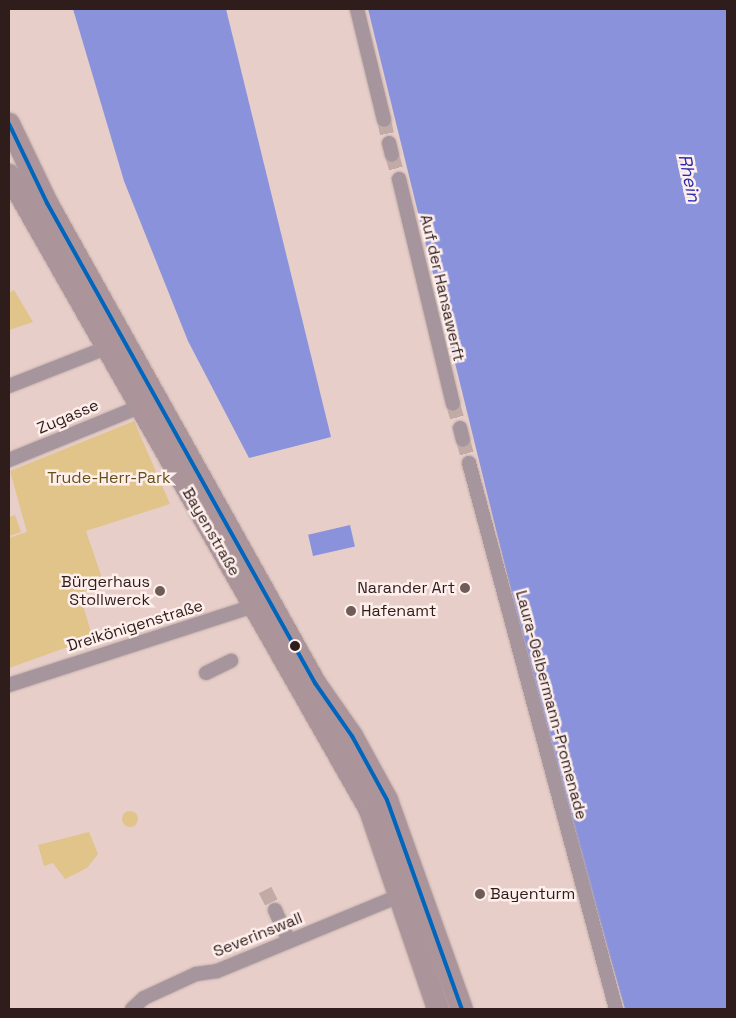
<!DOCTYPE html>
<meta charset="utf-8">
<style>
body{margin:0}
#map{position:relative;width:736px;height:1018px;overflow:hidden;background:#e7cec9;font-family:"Space Grotesk",sans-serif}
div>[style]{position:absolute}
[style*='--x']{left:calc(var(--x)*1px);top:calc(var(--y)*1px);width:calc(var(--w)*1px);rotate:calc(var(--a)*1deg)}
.green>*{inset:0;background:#e1c489}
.round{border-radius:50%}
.water>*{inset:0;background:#8a92db;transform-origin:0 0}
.street-tunnel>*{height:14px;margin-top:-7px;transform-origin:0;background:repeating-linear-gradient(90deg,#c2aba6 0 14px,transparent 0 21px)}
.roads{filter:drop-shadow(0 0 1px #c0aca8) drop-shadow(0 0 1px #c0aca8)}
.street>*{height:14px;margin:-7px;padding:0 7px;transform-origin:7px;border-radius:7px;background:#a6959d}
.primary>*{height:22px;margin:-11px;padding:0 11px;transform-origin:11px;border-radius:11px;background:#ab959b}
.bus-1>*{height:4px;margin:-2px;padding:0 2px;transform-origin:2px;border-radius:2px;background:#0065bd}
.dots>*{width:14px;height:14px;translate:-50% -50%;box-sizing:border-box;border:2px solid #feefec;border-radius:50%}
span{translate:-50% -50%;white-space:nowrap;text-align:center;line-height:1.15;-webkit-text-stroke:5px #feefec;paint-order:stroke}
.street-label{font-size:16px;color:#2e1d1a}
.park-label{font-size:16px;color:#615017}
.poi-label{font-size:16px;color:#2e1d1a}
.right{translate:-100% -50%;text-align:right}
.left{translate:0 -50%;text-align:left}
.water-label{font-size:18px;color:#2a2dab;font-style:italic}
.frame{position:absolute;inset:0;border:10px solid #2e1d1a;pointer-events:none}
</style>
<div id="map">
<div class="green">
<div style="clip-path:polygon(14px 290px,33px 322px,9px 330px,9px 293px)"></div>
<div style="clip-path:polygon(134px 421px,170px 504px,86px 531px,104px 584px,79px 593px,93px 638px,9px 668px,9px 538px,27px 532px,10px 471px)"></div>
<div style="clip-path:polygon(15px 515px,21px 532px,9px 536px,9px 517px)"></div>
<div class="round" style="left:122px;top:811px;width:16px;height:16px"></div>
<div style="clip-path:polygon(89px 832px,98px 854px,87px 868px,65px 879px,53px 863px,44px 866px,38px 845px)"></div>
</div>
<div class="water">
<div style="clip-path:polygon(73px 9px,226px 9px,331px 437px,249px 458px,188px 341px,124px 181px)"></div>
<div style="clip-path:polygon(368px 9px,727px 9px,727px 1009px,625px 1009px,546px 733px)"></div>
<div style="left:350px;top:525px;width:22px;height:43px;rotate:77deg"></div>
</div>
<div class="street-tunnel">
<div style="--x:384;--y:120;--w:24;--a:78"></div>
<div style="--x:392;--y:155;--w:25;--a:74"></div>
<div style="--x:453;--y:404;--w:25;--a:74"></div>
<div style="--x:463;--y:440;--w:24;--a:75"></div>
<div style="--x:265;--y:890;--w:22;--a:63"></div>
</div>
<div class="roads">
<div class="street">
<div style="--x:357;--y:9;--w:114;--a:76.3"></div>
<div style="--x:389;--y:143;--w:12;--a:76"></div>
<div style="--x:399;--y:179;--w:231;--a:76.5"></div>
<div style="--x:9;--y:386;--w:106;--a:-21.5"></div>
<div style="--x:460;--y:428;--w:12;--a:76"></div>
<div style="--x:9;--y:460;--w:143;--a:-22.2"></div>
<div style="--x:469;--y:463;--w:565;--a:74.93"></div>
<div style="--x:206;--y:673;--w:28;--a:-26"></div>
<div style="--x:9;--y:685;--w:264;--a:-17.9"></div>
<div style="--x:275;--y:910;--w:34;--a:66"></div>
<div style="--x:132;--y:1009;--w:16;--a:-43"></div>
<div style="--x:144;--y:998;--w:57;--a:-24.8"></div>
<div style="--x:196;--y:974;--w:21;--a:-8"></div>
<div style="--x:217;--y:971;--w:199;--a:-22.4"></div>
</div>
<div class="primary">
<div style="--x:9;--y:124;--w:88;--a:64.3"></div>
<div style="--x:47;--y:203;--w:550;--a:60.82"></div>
<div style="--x:315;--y:683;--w:65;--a:55.1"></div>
<div style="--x:352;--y:736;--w:73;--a:61.3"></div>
<div style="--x:387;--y:800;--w:222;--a:70.3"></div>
<div style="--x:9;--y:175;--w:730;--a:60.38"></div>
<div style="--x:370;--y:810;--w:210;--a:71.1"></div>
</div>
</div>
<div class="bus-1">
<div style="--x:9;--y:124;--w:88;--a:64.3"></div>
<div style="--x:47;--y:203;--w:550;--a:60.82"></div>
<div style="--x:315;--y:683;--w:65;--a:55.1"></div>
<div style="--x:352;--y:736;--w:73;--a:61.3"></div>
<div style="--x:387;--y:800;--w:222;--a:70.3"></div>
</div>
<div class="dots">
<div style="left:465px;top:588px;background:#6f5b57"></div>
<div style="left:160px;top:591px;background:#6f5b57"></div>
<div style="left:351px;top:611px;background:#6f5b57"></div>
<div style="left:295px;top:646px;background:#2e1d1a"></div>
<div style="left:480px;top:894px;background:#6f5b57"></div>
</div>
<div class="street-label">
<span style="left:442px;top:288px;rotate:77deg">Auf der Hansawerft</span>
<span style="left:68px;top:417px;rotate:-23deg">Zugasse</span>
<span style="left:211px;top:532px;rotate:60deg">Bayenstraße</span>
<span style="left:135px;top:626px;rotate:-17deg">Dreikönigenstraße</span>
<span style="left:551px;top:705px;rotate:75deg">Laura-Oelbermann-Promenade</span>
<span style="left:258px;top:935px;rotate:-22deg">Severinswall</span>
</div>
<div class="park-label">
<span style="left:109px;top:478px">Trude-Herr-Park</span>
</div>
<div class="poi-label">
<span class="right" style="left:150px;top:591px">Bürgerhaus<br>Stollwerck</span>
<span class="right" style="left:455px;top:588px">Narander Art</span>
<span class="left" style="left:361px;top:611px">Hafenamt</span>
<span class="left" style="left:490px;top:894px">Bayenturm</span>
</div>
<div class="water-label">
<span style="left:689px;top:178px;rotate:78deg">Rhein</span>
</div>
<div class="frame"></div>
</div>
